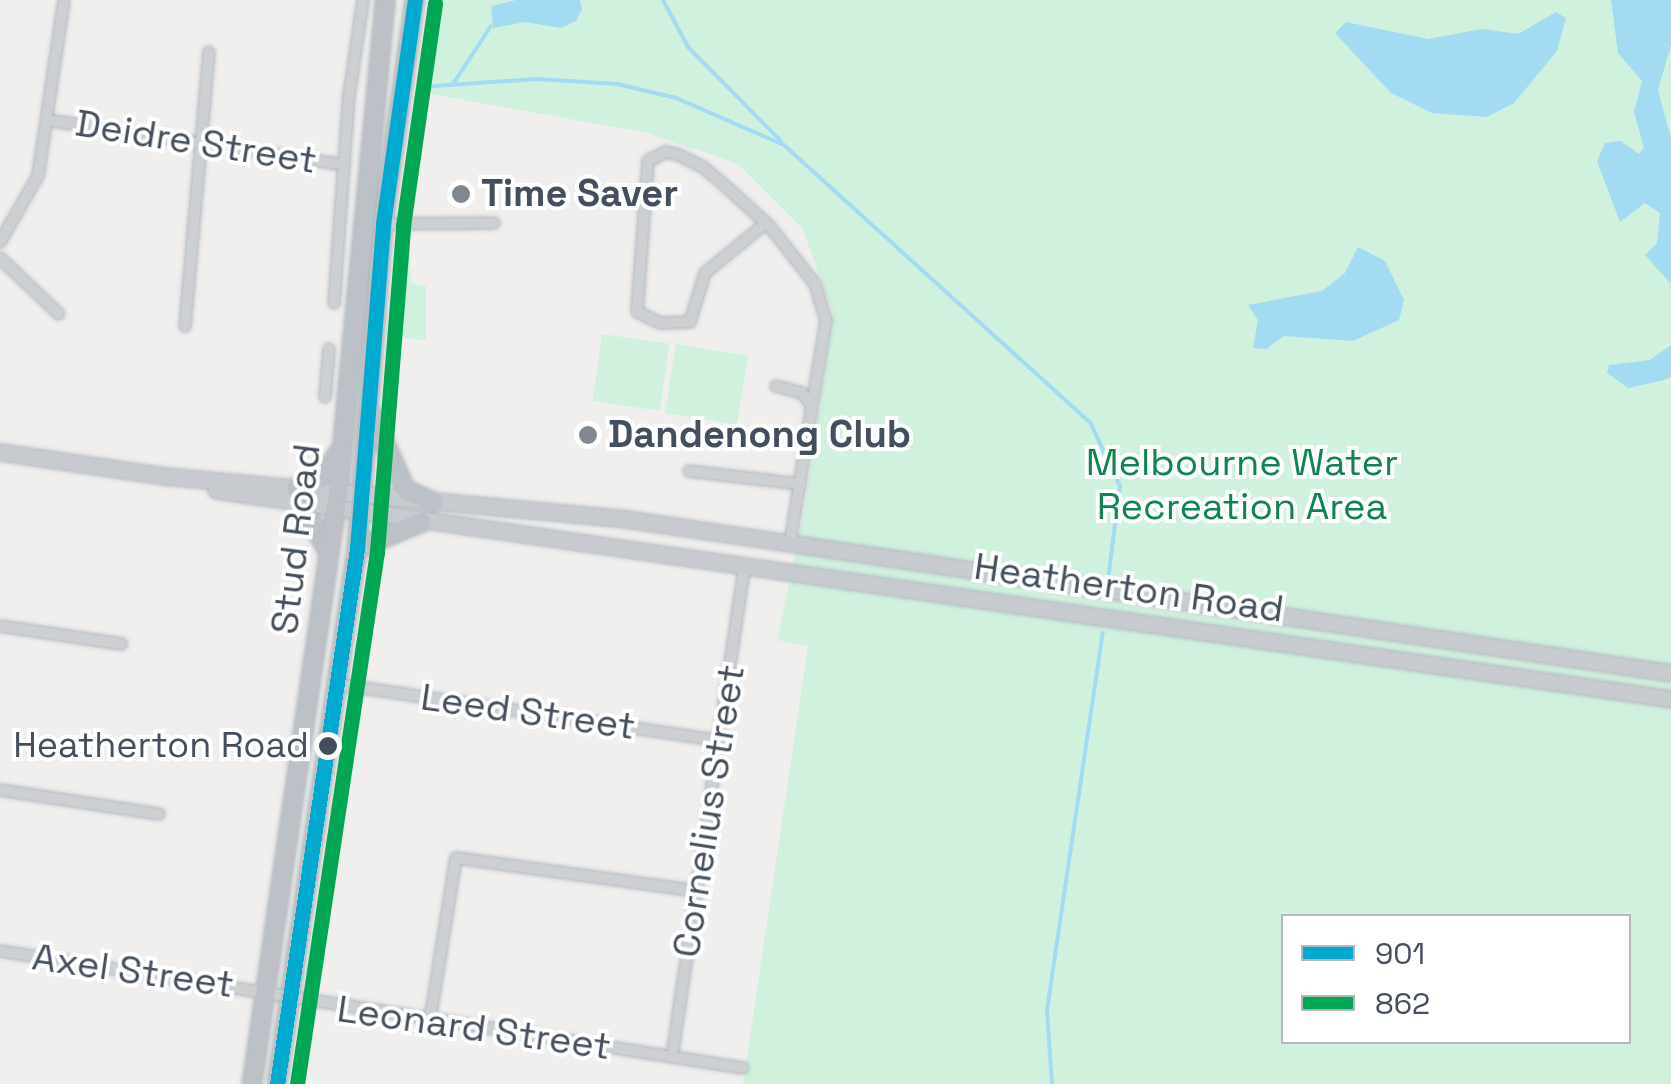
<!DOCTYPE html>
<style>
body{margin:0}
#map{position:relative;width:1671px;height:1084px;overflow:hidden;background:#f0efee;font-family:"Space Grotesk",sans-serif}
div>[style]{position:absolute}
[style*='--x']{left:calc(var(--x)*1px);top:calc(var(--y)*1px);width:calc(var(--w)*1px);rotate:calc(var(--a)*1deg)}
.green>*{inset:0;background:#d1f1df;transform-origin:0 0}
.water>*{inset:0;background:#a2dbf2}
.stream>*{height:4px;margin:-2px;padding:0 2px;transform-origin:2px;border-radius:2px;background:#a2dbf2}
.roads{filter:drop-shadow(0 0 2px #b3b7bf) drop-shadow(0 0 2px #b3b7bf)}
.street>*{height:10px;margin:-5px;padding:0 5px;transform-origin:5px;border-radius:5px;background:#ccd0d3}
.primary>*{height:15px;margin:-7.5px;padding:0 7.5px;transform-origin:7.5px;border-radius:7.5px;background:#c7cacf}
.highway>*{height:18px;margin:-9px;padding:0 9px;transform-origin:9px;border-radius:9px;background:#bcc1c7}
.bus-1>*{height:15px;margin:-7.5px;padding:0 7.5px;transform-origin:7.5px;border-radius:7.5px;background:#00a9ce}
.bus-2>*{height:15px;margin:-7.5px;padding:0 7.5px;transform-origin:7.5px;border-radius:7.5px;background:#00a651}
.dots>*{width:28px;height:28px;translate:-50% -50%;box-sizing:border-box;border:5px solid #fff;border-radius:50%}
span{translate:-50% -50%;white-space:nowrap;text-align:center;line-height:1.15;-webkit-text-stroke:8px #fff;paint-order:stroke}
.bus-label{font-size:36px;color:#444f5d}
.right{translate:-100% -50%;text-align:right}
.street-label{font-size:38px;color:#444f5d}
.poi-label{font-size:38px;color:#444f5d;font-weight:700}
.left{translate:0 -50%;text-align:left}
.park-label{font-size:38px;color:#0f8452}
.legend{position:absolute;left:1281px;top:914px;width:350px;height:130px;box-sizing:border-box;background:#fff;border:2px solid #b4b9be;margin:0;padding:12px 18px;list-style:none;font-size:30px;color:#444f5d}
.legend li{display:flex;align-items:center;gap:20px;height:50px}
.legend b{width:50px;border:2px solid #b4b9be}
</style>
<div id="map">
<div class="green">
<div style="clip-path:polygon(evenodd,433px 0,1671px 0,1671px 1084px,743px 1084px,808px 646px,777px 640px,804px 513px,833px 312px,802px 228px,738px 164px,647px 133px,419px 92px,433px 0,1284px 916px,1628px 916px,1628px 1042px,1284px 1042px,1284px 916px)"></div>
<div style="clip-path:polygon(409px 238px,411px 283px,426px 286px,426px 340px,405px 338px,395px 326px,400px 240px)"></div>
<div style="left:602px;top:334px;width:68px;height:68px;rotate:8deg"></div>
<div style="left:676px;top:344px;width:73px;height:70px;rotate:9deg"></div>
</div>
<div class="water">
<div style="clip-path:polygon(516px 0,580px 0,582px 9px,576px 21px,561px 28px,525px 22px,493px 28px,491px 6px)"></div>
<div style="clip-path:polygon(1611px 0,1671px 0,1671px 45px,1658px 90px,1671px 138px,1671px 284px,1645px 255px,1657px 243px,1660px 213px,1645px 203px,1620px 222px,1597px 161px,1605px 143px,1621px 141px,1639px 154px,1644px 148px,1634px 112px,1642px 81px,1618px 53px)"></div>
<div style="clip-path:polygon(1556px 12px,1566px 18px,1557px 51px,1514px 103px,1487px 117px,1432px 113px,1391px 93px,1335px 33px,1346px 22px,1428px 39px,1482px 29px,1518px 34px)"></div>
<div style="clip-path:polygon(1358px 247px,1385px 261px,1404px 300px,1399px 320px,1353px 341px,1284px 336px,1266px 349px,1253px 348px,1258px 320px,1248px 305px,1322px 291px,1345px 273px)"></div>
<div style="clip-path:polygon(1671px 345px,1671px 377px,1664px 380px,1628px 388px,1607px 373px,1609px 365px,1650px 360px)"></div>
</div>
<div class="stream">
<div style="--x:663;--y:0;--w:53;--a:62"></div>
<div style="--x:688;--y:47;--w:132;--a:45.3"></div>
<div style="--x:453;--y:84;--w:69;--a:-56.8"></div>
<div style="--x:420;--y:87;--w:117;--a:-3.9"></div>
<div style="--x:537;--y:79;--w:80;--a:3.6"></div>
<div style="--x:617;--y:84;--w:61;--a:13.3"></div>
<div style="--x:676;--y:98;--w:118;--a:23.5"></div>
<div style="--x:784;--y:145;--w:413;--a:42.2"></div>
<div style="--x:1090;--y:422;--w:71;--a:64.9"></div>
<div style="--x:1120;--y:486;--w:95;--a:97.3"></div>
<div style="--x:1052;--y:1084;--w:74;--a:-93.9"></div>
<div style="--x:1047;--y:1010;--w:381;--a:-81.6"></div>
</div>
<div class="roads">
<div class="street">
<div style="--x:47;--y:120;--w:300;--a:8.6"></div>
<div style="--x:766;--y:223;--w:79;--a:140.7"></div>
<div style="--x:705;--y:273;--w:51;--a:107"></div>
<div style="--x:690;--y:322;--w:30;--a:178"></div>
<div style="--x:660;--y:323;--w:25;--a:-154"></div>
<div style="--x:637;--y:312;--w:151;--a:-85.8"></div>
<div style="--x:648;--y:161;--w:20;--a:-27"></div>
<div style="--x:666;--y:152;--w:13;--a:13"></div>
<div style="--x:679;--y:155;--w:28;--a:27"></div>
<div style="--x:704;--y:168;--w:23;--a:40"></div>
<div style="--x:722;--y:183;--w:59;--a:42.3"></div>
<div style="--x:766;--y:223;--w:7;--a:45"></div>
<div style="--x:771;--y:228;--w:71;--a:51.8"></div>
<div style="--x:815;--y:284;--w:39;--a:73"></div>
<div style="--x:826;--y:321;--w:86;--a:99.4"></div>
<div style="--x:383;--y:224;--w:111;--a:-0.5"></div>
<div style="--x:0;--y:242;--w:76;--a:-60.1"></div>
<div style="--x:38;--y:176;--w:178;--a:-81.6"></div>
<div style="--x:0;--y:258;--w:81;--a:43.5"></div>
<div style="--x:334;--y:303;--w:208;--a:-85.9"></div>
<div style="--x:349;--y:96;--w:97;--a:-81.7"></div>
<div style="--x:185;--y:326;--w:275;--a:-85"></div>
<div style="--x:776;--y:386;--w:27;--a:15"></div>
<div style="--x:802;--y:393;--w:16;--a:52"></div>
<div style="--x:812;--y:406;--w:140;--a:99.1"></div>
<div style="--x:325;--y:397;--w:48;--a:-85.2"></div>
<div style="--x:689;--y:471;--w:112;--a:6.7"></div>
<div style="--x:0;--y:626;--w:123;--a:8.4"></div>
<div style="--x:336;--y:684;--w:388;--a:8.4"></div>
<div style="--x:0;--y:790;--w:161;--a:8.6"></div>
<div style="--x:0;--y:951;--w:752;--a:8.95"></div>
<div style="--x:430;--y:1020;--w:164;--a:-80.9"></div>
<div style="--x:456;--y:858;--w:242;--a:7.8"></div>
<div style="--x:672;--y:1057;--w:498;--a:-81.6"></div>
</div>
<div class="primary">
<div style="--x:0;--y:452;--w:166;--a:8.3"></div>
<div style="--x:164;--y:476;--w:464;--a:5.3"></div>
<div style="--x:626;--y:519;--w:1056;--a:8.38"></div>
<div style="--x:216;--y:490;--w:1470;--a:8.17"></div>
</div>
<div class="highway">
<div style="--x:372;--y:415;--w:82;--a:65.6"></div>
<div style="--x:406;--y:490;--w:30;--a:24"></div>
<div style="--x:296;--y:488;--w:28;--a:-23"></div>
<div style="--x:322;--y:477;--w:30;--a:-56"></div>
<div style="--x:302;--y:505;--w:53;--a:60.5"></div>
<div style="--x:357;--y:549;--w:70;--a:-22.6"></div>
<div style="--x:252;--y:1084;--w:598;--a:-81.73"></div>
<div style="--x:338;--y:492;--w:494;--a:-84.5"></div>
<div style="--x:277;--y:1084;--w:541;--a:-81.5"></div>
<div style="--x:357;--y:549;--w:326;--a:-85.4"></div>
<div style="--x:383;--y:224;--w:226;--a:-81.9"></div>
</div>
</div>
<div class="bus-1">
<div style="--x:277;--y:1084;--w:541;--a:-81.5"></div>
<div style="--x:357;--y:549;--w:326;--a:-85.4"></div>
<div style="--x:383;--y:224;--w:226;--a:-81.9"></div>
</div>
<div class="bus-2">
<div style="--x:297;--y:1084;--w:538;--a:-81.45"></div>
<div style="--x:377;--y:552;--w:327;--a:-85.4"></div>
<div style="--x:403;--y:226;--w:225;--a:-81.8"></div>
</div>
<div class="dots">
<div style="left:461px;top:194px;background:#808790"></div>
<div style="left:588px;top:435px;background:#808790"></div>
<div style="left:328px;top:746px;background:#444f5d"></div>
</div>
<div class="bus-label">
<span class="right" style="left:309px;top:746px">Heatherton Road</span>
</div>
<div class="street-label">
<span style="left:196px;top:142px;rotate:9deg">Deidre Street</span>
<span style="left:296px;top:539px;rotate:-83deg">Stud Road</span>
<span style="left:1129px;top:588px;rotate:8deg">Heatherton Road</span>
<span style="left:528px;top:712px;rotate:8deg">Leed Street</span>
<span style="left:709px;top:811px;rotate:-81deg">Cornelius Street</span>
<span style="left:133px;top:971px;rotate:8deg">Axel Street</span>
<span style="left:474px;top:1028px;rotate:8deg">Leonard Street</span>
</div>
<div class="poi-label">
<span class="left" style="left:481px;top:194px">Time Saver</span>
<span class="left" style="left:608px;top:435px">Dandenong Club</span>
</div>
<div class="park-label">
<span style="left:1242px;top:485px">Melbourne Water<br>Recreation Area</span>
</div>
<ul class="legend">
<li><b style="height:12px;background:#00a9ce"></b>901</li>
<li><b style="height:12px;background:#00a651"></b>862</li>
</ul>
</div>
